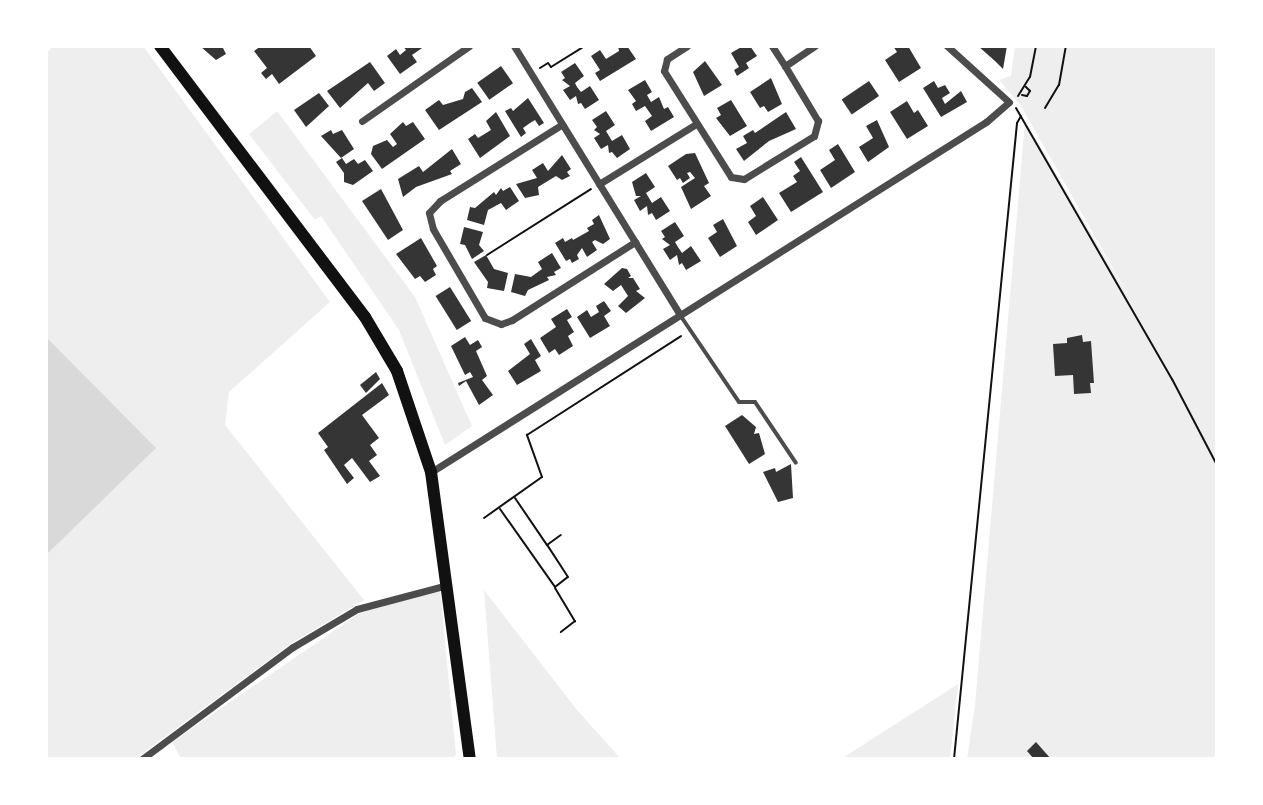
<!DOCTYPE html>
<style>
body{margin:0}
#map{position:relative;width:1263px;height:805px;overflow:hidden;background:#fff;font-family:Arial,sans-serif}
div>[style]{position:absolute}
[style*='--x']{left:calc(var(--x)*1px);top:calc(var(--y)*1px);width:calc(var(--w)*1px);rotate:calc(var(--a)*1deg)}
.green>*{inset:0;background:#eee}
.water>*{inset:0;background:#d9d9d9}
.building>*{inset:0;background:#353535;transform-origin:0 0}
.path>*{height:2px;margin:-1px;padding:0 1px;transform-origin:1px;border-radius:1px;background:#111}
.service>*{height:4px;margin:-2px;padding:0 2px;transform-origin:2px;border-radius:2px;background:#4c4c4c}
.minor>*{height:7px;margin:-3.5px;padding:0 3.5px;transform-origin:3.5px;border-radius:3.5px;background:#4c4c4c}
.primary>*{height:12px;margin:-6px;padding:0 6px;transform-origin:6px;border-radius:6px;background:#111}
span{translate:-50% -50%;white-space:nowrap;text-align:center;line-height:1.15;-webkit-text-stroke:6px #fff;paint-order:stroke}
.frame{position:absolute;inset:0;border:48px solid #fff;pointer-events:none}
</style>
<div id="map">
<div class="green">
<div style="clip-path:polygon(53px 46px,143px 46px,330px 302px,229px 392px,225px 425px,364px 600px,292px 643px,135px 759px,46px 759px,46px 54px)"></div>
<div style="clip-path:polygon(1015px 46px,1217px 46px,1217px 759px,967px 759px,975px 705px,1025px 121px,1136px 309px,1021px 106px,999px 80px,1011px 76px)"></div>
<div style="clip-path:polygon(277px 111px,415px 297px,472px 426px,445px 445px,399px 330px,321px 216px,315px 220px,249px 134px)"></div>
<div style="clip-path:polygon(440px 590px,456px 755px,452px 759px,181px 759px,172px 742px,360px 613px)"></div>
<div style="clip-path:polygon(484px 590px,577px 710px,621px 759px,497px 759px)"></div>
<div style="clip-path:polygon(958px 684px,950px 759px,841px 759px)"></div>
</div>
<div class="water">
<div style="clip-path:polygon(46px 337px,156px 448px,46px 555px)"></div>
</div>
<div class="building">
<div style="clip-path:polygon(200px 46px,227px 46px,223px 48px,226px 54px,216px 60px)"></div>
<div style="clip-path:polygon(261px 46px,309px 46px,316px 56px,279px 84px,272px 74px,266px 79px,261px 73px,267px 68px,254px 51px)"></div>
<div style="clip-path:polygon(403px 46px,425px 46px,412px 55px,417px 62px,400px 74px,387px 56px,396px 49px,400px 55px,406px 50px)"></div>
<div style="clip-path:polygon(618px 46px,627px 46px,636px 59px,600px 81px,595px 73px,600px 70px,591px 56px,600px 50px,606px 59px,619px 51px)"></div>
<div style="clip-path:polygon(743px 46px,750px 46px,757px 56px,746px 63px,749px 68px,737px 76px,734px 70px,739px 67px,731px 53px)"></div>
<div style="clip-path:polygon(893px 46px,908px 46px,921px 68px,899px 82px,885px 60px,897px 52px)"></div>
<div style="clip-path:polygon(978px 46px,1007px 46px,1003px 69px,995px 61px)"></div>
<div style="clip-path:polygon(705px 61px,722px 85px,704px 96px,693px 72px)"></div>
<div style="clip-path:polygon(370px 62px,385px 83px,374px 91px,368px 83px,340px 108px,327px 91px)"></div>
<div style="clip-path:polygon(575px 63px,584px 76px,575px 83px,577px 87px,581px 92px,590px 86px,599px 100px,585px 109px,581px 103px,578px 104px,576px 96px,570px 100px,563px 90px,570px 86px,562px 80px,565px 78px,561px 72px)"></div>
<div style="left:501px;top:66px;width:21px;height:29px;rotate:55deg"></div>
<div style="clip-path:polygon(771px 78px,782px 104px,768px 112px,764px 106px,760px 108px,750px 92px)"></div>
<div style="clip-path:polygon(645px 80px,652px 92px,647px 95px,651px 102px,659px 97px,664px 109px,668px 107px,674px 117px,651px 131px,645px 121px,652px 116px,645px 106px,636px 111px,632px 104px,636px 101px,628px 90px)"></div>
<div style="left:869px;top:81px;width:18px;height:33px;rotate:56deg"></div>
<div style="clip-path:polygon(934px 81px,938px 88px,945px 85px,950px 93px,942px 98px,945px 104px,961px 91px,967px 102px,941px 117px,923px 88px)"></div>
<div style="clip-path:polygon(472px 88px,482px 102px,439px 130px,425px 110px,439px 100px,443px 105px,463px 99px,465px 92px)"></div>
<div style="clip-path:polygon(319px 93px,329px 106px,306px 127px,294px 110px)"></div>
<div style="clip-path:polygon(528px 98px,544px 123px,539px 126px,535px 120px,530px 123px,523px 128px,526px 133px,521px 137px,505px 111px,511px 108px,513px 111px)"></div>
<div style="clip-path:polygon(731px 100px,747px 126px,730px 136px,716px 118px,721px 115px,717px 108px)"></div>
<div style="clip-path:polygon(907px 101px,914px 113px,918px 110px,928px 126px,907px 139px,890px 112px)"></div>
<div style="clip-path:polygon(606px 111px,615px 125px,606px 131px,612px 141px,622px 135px,630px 149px,617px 158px,612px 152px,609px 153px,608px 145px,601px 149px,594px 138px,600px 134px,594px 130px,597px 127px,592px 120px)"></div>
<div style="clip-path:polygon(496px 112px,510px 136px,480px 158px,468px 139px,475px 134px,478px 138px,491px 130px,486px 121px)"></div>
<div style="clip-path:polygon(786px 112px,796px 129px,769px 141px,744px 161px,736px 149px,747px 143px,743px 136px,753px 130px,755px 133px)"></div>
<div style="clip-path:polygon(877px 120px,889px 147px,868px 162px,859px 147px,873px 138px,866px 126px)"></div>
<div style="clip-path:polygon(403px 122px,406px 126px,413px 122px,425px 139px,382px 169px,371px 154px,373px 146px,387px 140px,393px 147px,397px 144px,390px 134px)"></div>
<div style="clip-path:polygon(331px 130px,333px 134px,342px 130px,354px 149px,341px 158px,321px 136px)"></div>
<div style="clip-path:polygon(838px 144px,855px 172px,831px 188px,820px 170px,835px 160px,829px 150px)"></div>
<div style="clip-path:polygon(452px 149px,461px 164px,450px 171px,452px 174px,416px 187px,403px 197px,398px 179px,419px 166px,423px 172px)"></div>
<div style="clip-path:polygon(695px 153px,709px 183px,704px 186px,711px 196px,691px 209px,681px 187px,695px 178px,690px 172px,687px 173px,690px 178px,683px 183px,680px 178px,677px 180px,668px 166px,686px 154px)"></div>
<div style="clip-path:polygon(562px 155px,571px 169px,567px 172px,570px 176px,562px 180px,556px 176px,538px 187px,539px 195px,525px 198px,516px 184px,537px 178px,532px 170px,543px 163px,548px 171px)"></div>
<div style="clip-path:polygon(801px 157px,823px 192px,791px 212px,779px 193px,797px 182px,793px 176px,800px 171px,794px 162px)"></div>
<div style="clip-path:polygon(342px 158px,346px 164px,354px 159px,358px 164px,365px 160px,373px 171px,353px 185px,344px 182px,344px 173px,336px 162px)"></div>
<div style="clip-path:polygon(646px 173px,655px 187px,646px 193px,652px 203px,661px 197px,670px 211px,656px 220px,652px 213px,648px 215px,647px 206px,640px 211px,634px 200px,641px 196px,636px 196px,632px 182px)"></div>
<div style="clip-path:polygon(510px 187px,519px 201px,506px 210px,501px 203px,488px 210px,484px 225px,467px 220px,470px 207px,475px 208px,494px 192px,496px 195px,501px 188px,503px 191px)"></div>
<div style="clip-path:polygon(381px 189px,403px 230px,388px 240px,362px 201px)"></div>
<div style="clip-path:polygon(763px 197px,778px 220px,756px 235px,748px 222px,756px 216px,750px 206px)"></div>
<div style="clip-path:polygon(599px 215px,610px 239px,603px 244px,595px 240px,592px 242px,597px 250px,587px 257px,582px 248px,577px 255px,579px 259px,572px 263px,570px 259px,566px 261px,555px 243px,563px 238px,565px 242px,572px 238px,573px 240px,589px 231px,587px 228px,594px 224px,592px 220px)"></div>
<div style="clip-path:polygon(723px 219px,737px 246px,720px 257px,708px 238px,717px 232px,713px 225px)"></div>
<div style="clip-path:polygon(675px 222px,684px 236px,675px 242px,678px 247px,682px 253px,691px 246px,701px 261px,686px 270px,682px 263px,679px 265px,677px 255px,670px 260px,663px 249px,670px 245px,662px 239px,665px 237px,661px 231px)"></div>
<div style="clip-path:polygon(464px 227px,483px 232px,479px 245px,484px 251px,472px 259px,465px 245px,460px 244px)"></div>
<div style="clip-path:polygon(421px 238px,437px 266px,433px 269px,436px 275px,425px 282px,420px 276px,415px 279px,396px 254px)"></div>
<div style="clip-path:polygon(552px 253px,561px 268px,554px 272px,556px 275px,547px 277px,549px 280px,528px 290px,525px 296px,511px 292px,515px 274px,531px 277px,542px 269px,538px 262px)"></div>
<div style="clip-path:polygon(486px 255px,494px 269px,508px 273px,504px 291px,487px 288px,488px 282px,474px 262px)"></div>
<div style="clip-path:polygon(622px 268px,627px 269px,631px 276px,628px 278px,633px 278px,640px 289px,636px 291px,645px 298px,626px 313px,618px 306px,628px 296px,621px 285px,613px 291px,604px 284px)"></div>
<div style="left:450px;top:287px;width:40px;height:17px;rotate:58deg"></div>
<div style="clip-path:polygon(604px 301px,611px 311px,604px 316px,610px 326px,590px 338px,577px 317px,587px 310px,591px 317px,599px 312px,596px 306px)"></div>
<div style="clip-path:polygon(567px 309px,572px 317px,567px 320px,574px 332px,568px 336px,573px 346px,559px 355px,555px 349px,549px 353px,540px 338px,556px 327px,551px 319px)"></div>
<div style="clip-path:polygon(1082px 335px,1083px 342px,1091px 341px,1094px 383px,1090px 383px,1091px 393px,1074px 394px,1073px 375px,1055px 376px,1053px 344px,1067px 343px,1067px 338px)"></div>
<div style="clip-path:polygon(465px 337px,470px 345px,478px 340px,482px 347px,476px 351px,487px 376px,482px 380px,493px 395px,479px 405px,466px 381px,459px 386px,458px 383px,473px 377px,470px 372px,465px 375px,451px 346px)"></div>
<div style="clip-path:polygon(531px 339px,541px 356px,535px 360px,541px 371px,517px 385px,508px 371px,530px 354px,524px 344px)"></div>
<div style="clip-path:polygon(376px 372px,380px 379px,366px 393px,360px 385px)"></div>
<div style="clip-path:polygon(382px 383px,389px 395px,362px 415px,379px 438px,370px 445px,377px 455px,369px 461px,380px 476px,370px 482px,352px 458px,344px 465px,354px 478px,347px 484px,324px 450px,328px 447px,318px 433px)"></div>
<div style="clip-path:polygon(742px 415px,756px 427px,754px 434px,759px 433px,765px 454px,749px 464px,725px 426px)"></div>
<div style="clip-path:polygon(791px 464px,793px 498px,778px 502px,763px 472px,775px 468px,776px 472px)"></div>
<div style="clip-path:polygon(1036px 742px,1051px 759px,1034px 759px,1027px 751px)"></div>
</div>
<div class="path">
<div style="--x:540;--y:68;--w:9;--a:-32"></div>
<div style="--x:548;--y:63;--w:5;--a:53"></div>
<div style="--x:551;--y:67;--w:40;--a:-32"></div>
<div style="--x:1022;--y:95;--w:5;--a:11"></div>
<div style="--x:1027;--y:96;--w:6;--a:-59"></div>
<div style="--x:1030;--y:91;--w:6;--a:-135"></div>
<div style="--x:1018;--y:96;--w:22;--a:-58"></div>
<div style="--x:1030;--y:77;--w:32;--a:-79"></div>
<div style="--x:1016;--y:108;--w:313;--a:60.1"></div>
<div style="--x:1172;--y:379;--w:97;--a:62.4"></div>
<div style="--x:1045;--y:108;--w:27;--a:-59"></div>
<div style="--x:1059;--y:85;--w:40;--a:-80"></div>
<div style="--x:487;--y:255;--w:123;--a:-32.4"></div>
<div style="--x:515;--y:498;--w:57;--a:55.8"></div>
<div style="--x:547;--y:545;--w:17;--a:-36"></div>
<div style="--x:500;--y:509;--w:95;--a:54.8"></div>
<div style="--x:555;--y:587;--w:16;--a:-38"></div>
<div style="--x:568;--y:577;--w:38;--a:-123"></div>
<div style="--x:484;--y:518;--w:71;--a:-35.3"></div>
<div style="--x:542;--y:477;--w:45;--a:-109.7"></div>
<div style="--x:527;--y:435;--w:183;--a:-32.7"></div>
<div style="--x:555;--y:588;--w:39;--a:59"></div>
<div style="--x:575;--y:621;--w:18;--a:142"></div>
<div style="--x:954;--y:759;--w:639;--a:-84.34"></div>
<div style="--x:1017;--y:123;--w:8;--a:-60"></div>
</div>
<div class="service">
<div style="--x:680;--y:315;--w:105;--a:55.9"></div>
<div style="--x:739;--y:402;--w:16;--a:0"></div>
<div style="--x:755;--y:402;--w:73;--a:56.1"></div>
</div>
<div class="minor">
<div style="--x:514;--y:46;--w:316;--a:58.3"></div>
<div style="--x:687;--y:46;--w:24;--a:147"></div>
<div style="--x:667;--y:59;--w:12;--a:104"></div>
<div style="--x:664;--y:71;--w:125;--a:57.7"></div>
<div style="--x:731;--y:177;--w:13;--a:9"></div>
<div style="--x:744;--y:179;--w:82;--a:-31.6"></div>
<div style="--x:814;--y:136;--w:16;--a:-75"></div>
<div style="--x:818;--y:121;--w:64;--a:-121"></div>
<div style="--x:772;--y:46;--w:24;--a:57"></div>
<div style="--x:785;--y:66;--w:36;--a:-34"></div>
<div style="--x:362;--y:121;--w:131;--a:-35"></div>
<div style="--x:561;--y:125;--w:143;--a:147.9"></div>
<div style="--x:440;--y:201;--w:16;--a:133"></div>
<div style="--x:429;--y:213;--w:16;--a:76"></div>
<div style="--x:433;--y:229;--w:103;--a:59.7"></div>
<div style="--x:485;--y:318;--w:17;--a:21"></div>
<div style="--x:501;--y:324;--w:12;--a:-20"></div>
<div style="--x:512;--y:320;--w:146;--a:-32.4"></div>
<div style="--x:599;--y:184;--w:114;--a:-31.7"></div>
<div style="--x:431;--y:472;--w:656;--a:-32.24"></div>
<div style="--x:986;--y:122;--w:30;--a:-41"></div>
<div style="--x:1009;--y:102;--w:84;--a:-137.9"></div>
<div style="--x:142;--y:759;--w:188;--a:-36.6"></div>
<div style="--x:293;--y:647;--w:74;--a:-30.7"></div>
<div style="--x:357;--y:609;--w:93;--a:-14.9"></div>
</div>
<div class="primary">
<div style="--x:160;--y:46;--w:340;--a:52.9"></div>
<div style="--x:365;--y:317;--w:63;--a:59.3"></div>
<div style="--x:397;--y:371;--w:107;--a:71.4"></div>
<div style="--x:431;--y:472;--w:290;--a:82.3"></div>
</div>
<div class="frame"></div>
</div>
